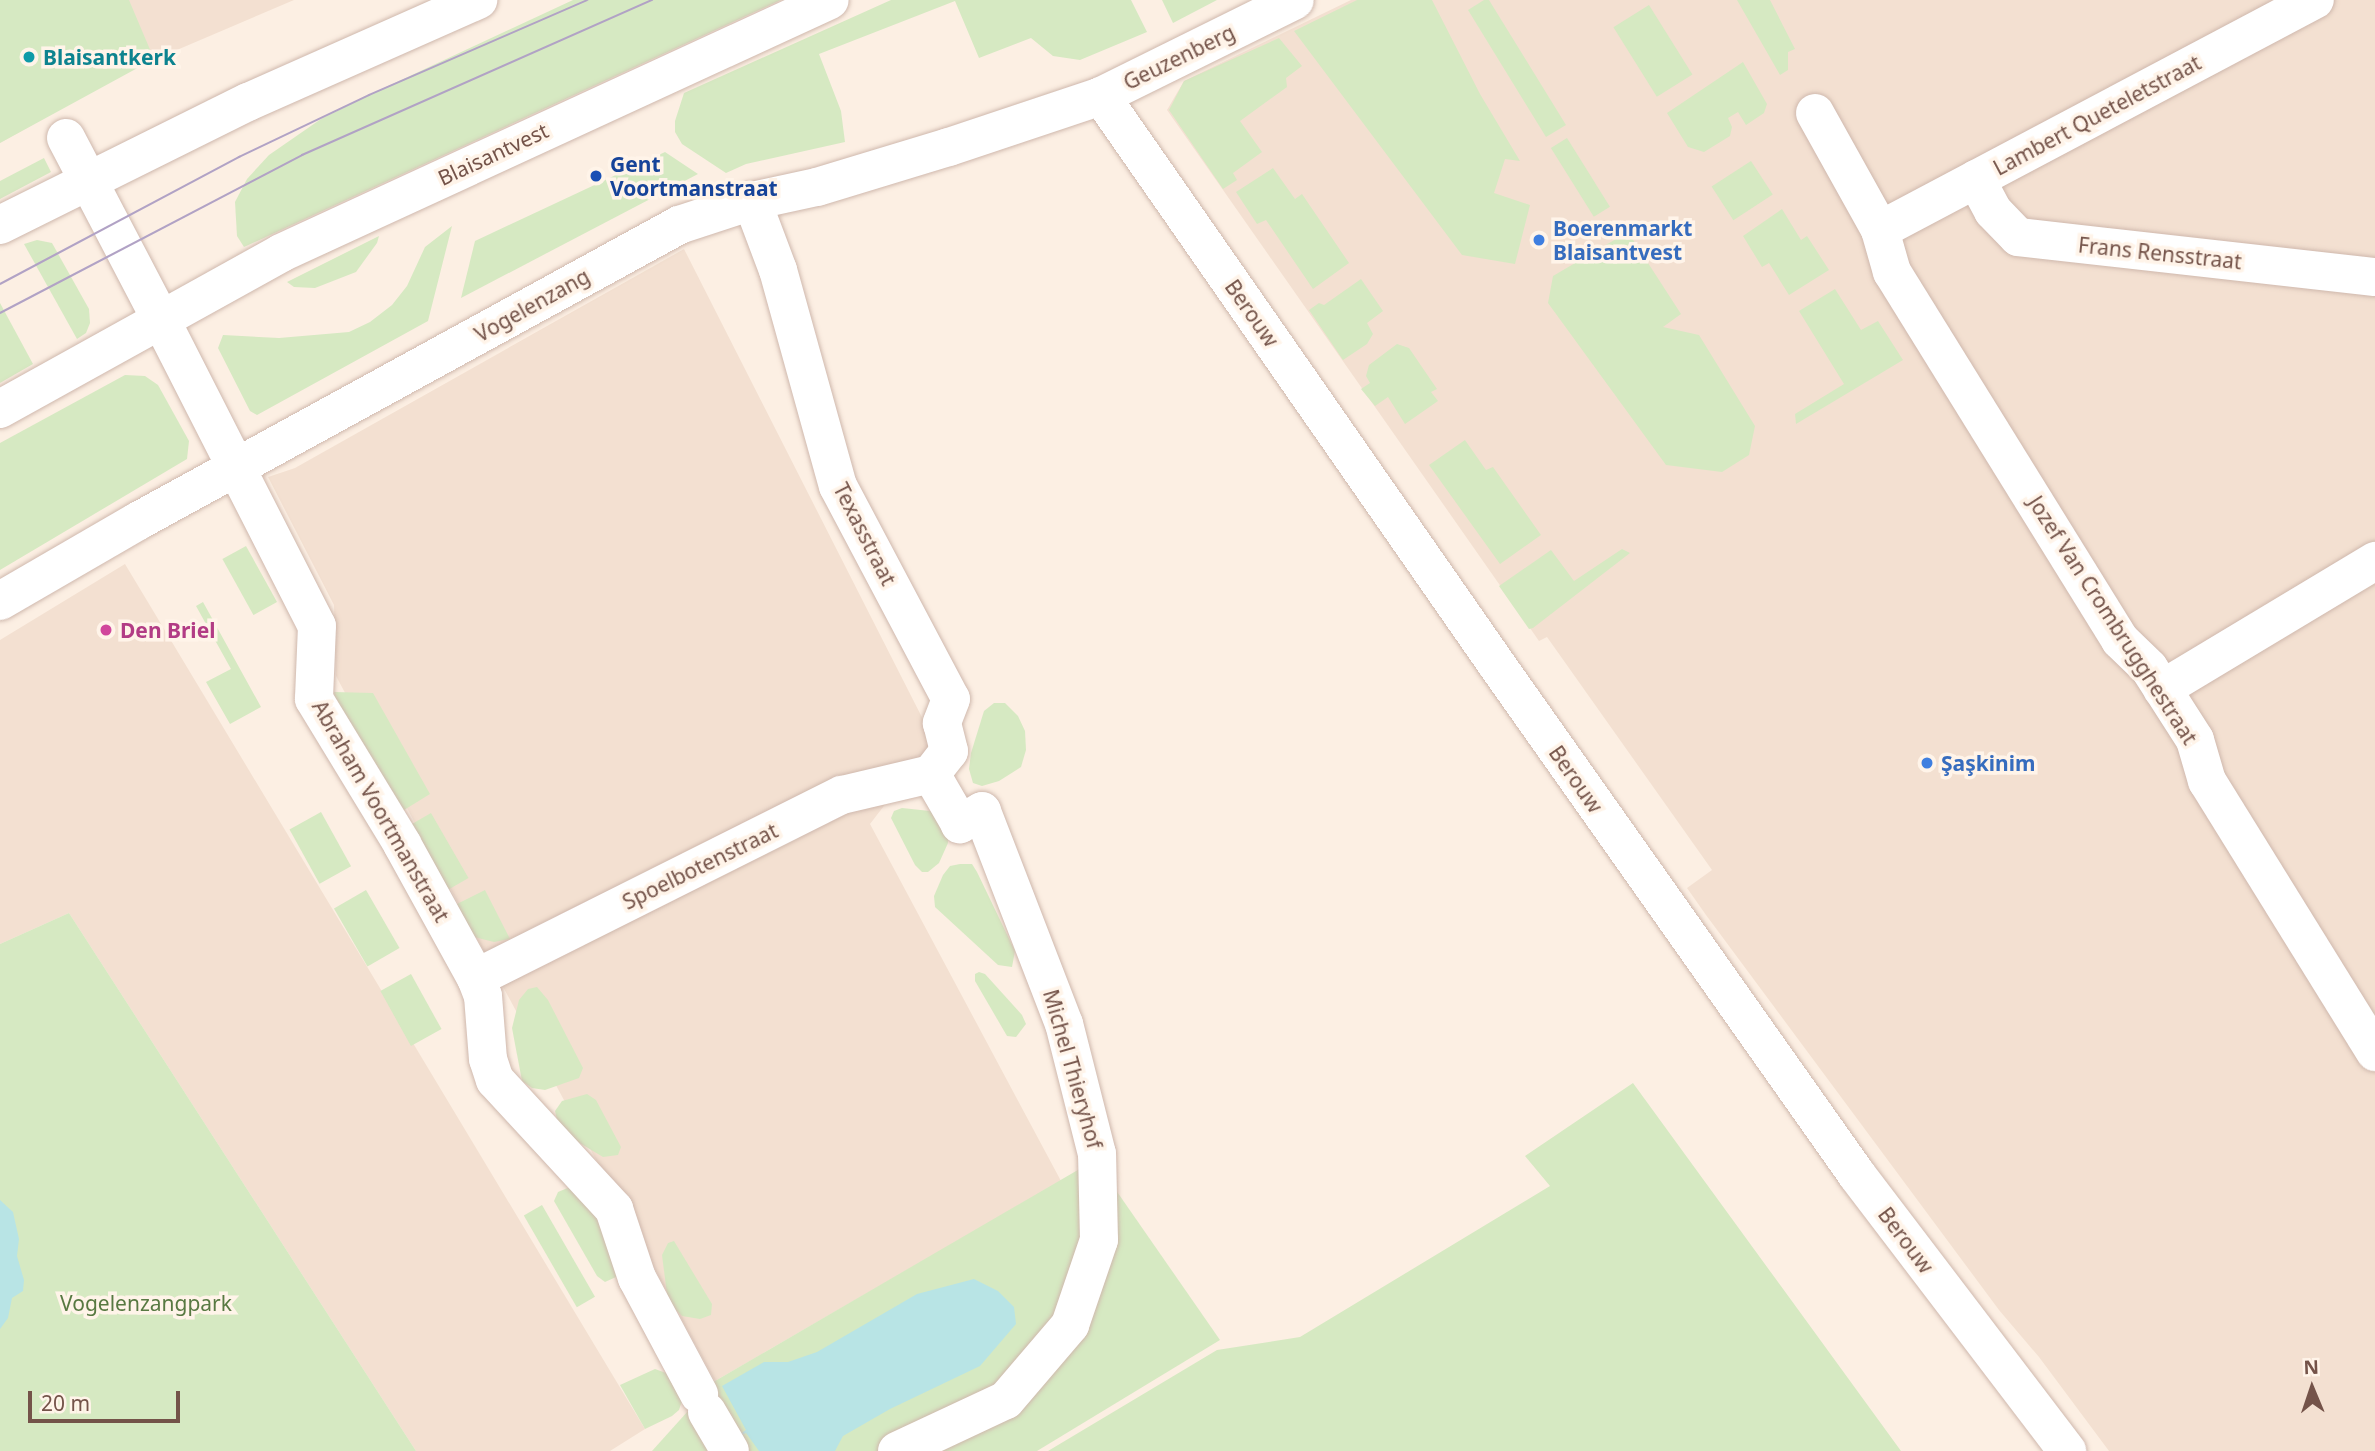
<!DOCTYPE html>
<meta charset="utf-8">
<style>
body{margin:0}
#map{position:relative;width:2375px;height:1451px;overflow:hidden;background:#fcefe3;font-family:"Noto Sans",sans-serif}
div>[style]{position:absolute}
[style*='--x']{left:calc(var(--x)*1px);top:calc(var(--y)*1px);width:calc(var(--w)*1px);rotate:calc(var(--a)*1deg)}
.residential>*{inset:0;background:#f3e0d1}
.green>*{inset:0;background:#d6e9c2;transform-origin:0 0}
.water>*{inset:0;background:#b8e4e5}
.roads{filter:drop-shadow(0 0 2px #cfb8ad) drop-shadow(0 0 2px #cfb8ad)}
.street>*{height:38px;margin:-19px;padding:0 19px;transform-origin:19px;border-radius:19px;background:#fff}
.secondary>*{height:38px;margin:-19px;padding:0 19px;transform-origin:19px;border-radius:19px;background:#fff}
.tram>*{height:2px;margin:-1px;padding:0 1px;transform-origin:1px;border-radius:1px;background:#b1a2c5}
.dots>*{width:19px;height:19px;translate:-50% -50%;box-sizing:border-box;border:4px solid #fff4e9;border-radius:50%}
span{translate:-50% -50%;white-space:nowrap;text-align:center;line-height:1.15;-webkit-text-stroke:7px #fff4e9;paint-order:stroke}
.culture-label{font-size:21px;color:#0d838f;font-weight:700}
.left{translate:0 -50%;text-align:left}
.street-label{font-size:21px;color:#745349}
.transit-label{font-size:21px;color:#164399;font-weight:700}
.shop-label{font-size:21px;color:#366cbe;font-weight:700}
.hotel-label{font-size:21px;color:#b23c85;font-weight:700}
.park-label{font-size:21px;color:#587942}
.north{position:absolute;left:2277px;top:1353px;width:70px;height:70px;-webkit-text-stroke:5px #fff4e9;paint-order:stroke;rotate:358deg;font-size:19px;font-weight:700;line-height:28px;text-align:center;color:#745349}
.north::after{content:'';display:block;margin:auto;width:24px;height:32px;background:#745349;clip-path:polygon(50% 0,100% 100%,50% 72%,0 100%)}
.scale{position:absolute;left:28px;top:1391px;width:152px;height:32px;box-sizing:border-box;border:4px solid #745349;border-top:0;padding-left:9px;font-size:21px;line-height:24px;white-space:nowrap;color:#745349;-webkit-text-stroke:5px #fff4e9;paint-order:stroke}
</style>
<div id="map">
<div class="residential">
<div style="clip-path:polygon(0 0,294px 0,130px 70px,0 143px)"></div>
<div style="clip-path:polygon(1351px 0,2375px 0,2375px 1451px,2109px 1451px,2039px 1357px,1999px 1310px,1706px 915px,1687px 888px,1712px 870px,1547px 637px,1539px 641px,1167px 110px,1184px 81px)"></div>
<div style="clip-path:polygon(684px 249px,934px 741px,870px 824px,1061px 1181px,715px 1381px,336px 676px,334px 605px,268px 477px,295px 468px)"></div>
<div style="clip-path:polygon(125px 564px,645px 1429px,610px 1451px,416px 1451px,69px 913px,0 944px,0 640px)"></div>
</div>
<div class="green">
<div style="clip-path:polygon(0 0,129px 0,154px 59px,0 143px)"></div>
<div style="clip-path:polygon(573px 0,781px 0,244px 247px,237px 236px,235px 202px,247px 179px,269px 155px,321px 119px,369px 95px)"></div>
<div style="clip-path:polygon(891px 0,1131px 0,1147px 32px,1080px 60px,1053px 56px,1031px 38px,979px 58px,955px 1px,819px 54px,841px 111px,845px 142px,746px 164px,726px 173px,682px 144px,675px 132px,675px 121px,684px 93px)"></div>
<div style="clip-path:polygon(1162px 0,1217px 0,1173px 23px)"></div>
<div style="clip-path:polygon(1357px 0,1432px 0,1480px 94px,1520px 161px,1505px 159px,1494px 193px,1530px 205px,1515px 264px,1462px 255px,1294px 31px)"></div>
<div style="clip-path:polygon(1484px 0,1489px 0,1566px 125px,1546px 137px,1468px 10px)"></div>
<div style="clip-path:polygon(1737px 0,1770px 0,1795px 49px,1788px 52px,1788px 70px,1780px 75px)"></div>
<div style="left:1649px;top:5px;width:82px;height:42px;rotate:58deg"></div>
<div style="clip-path:polygon(1279px 38px,1302px 66px,1286px 78px,1287px 87px,1240px 121px,1262px 152px,1233px 173px,1237px 180px,1223px 189px,1169px 110px,1184px 81px)"></div>
<div style="clip-path:polygon(1743px 62px,1767px 104px,1764px 113px,1746px 125px,1738px 112px,1728px 118px,1732px 127px,1730px 136px,1704px 152px,1688px 147px,1667px 113px)"></div>
<div style="left:1567px;top:138px;width:81px;height:19px;rotate:58deg"></div>
<div style="clip-path:polygon(665px 152px,698px 174px,461px 298px,475px 241px)"></div>
<div style="clip-path:polygon(44px 158px,51px 172px,0 199px,0 181px)"></div>
<div style="left:1751px;top:161px;width:40px;height:47px;rotate:57deg"></div>
<div style="clip-path:polygon(1273px 168px,1295px 199px,1302px 194px,1349px 263px,1313px 289px,1266px 220px,1257px 224px,1236px 192px)"></div>
<div style="clip-path:polygon(1782px 209px,1801px 240px,1807px 236px,1829px 270px,1789px 295px,1769px 263px,1762px 267px,1743px 236px)"></div>
<div style="clip-path:polygon(452px 226px,428px 321px,257px 415px,250px 411px,218px 348px,223px 335px,279px 338px,349px 332px,370px 322px,392px 305px,407px 286px,425px 247px)"></div>
<div style="clip-path:polygon(1628px 232px,1681px 314px,1663px 327px,1699px 335px,1755px 426px,1749px 455px,1722px 472px,1666px 465px,1548px 303px,1553px 276px)"></div>
<div style="clip-path:polygon(379px 236px,377px 243px,356px 272px,315px 288px,294px 287px,287px 282px)"></div>
<div style="clip-path:polygon(37px 240px,52px 243px,89px 309px,90px 323px,86px 333px,77px 339px,24px 244px)"></div>
<div style="clip-path:polygon(1361px 279px,1383px 311px,1367px 323px,1373px 334px,1367px 344px,1343px 360px,1309px 310px,1319px 303px,1324px 305px)"></div>
<div style="clip-path:polygon(1835px 289px,1861px 330px,1878px 321px,1903px 360px,1796px 424px,1795px 414px,1844px 384px,1799px 311px)"></div>
<div style="clip-path:polygon(0 303px,33px 364px,0 383px)"></div>
<div style="clip-path:polygon(1397px 344px,1409px 348px,1437px 389px,1431px 392px,1438px 401px,1405px 424px,1388px 397px,1375px 406px,1361px 389px,1370px 383px,1366px 376px,1369px 365px)"></div>
<div style="clip-path:polygon(125px 375px,145px 376px,158px 385px,189px 441px,187px 459px,0 570px,0 443px)"></div>
<div style="clip-path:polygon(1465px 440px,1486px 470px,1493px 467px,1541px 535px,1500px 564px,1429px 465px)"></div>
<div style="left:246px;top:546px;width:64px;height:27px;rotate:61deg"></div>
<div style="clip-path:polygon(1622px 549px,1630px 553px,1533px 628px,1529px 629px,1499px 586px,1551px 550px,1574px 581px)"></div>
<div style="clip-path:polygon(203px 602px,261px 707px,230px 724px,206px 682px,231px 669px,196px 606px)"></div>
<div style="clip-path:polygon(334px 692px,373px 693px,430px 794px,396px 815px,336px 712px)"></div>
<div style="clip-path:polygon(994px 703px,1005px 703px,1018px 716px,1025px 731px,1026px 750px,1021px 767px,999px 781px,982px 786px,973px 783px,969px 769px,971px 753px,984px 711px)"></div>
<div style="clip-path:polygon(902px 808px,930px 811px,943px 816px,948px 827px,948px 843px,939px 863px,928px 872px,922px 872px,915px 865px,891px 818px,894px 811px)"></div>
<div style="left:321px;top:812px;width:62px;height:36px;rotate:61deg"></div>
<div style="left:431px;top:813px;width:75px;height:32px;rotate:60deg"></div>
<div style="clip-path:polygon(960px 864px,972px 864px,977px 872px,1015px 951px,1012px 967px,998px 965px,935px 907px,934px 896px,943px 875px,950px 866px)"></div>
<div style="left:366px;top:890px;width:67px;height:37px;rotate:60deg"></div>
<div style="clip-path:polygon(485px 890px,510px 939px,494px 942px,474px 937px,449px 908px)"></div>
<div style="clip-path:polygon(69px 913px,416px 1451px,0 1451px,0 944px)"></div>
<div style="clip-path:polygon(979px 972px,985px 974px,1022px 1015px,1026px 1024px,1016px 1037px,1007px 1036px,975px 981px,975px 974px)"></div>
<div style="left:411px;top:974px;width:63px;height:35px;rotate:61deg"></div>
<div style="clip-path:polygon(537px 987px,548px 1000px,583px 1068px,579px 1078px,545px 1090px,532px 1088px,522px 1081px,512px 1028px,519px 1000px,528px 989px)"></div>
<div style="clip-path:polygon(1633px 1083px,1901px 1451px,1048px 1451px,1217px 1350px,1300px 1337px,1550px 1186px,1525px 1156px)"></div>
<div style="clip-path:polygon(587px 1094px,596px 1100px,621px 1147px,618px 1155px,603px 1157px,573px 1139px,557px 1120px,555px 1111px,562px 1101px)"></div>
<div style="clip-path:polygon(1095px 1160px,1220px 1340px,1037px 1451px,652px 1451px,715px 1381px)"></div>
<div style="clip-path:polygon(570px 1187px,595px 1210px,615px 1260px,616px 1277px,605px 1282px,597px 1276px,554px 1201px,558px 1192px)"></div>
<div style="left:542px;top:1205px;width:106px;height:21px;rotate:60deg"></div>
<div style="clip-path:polygon(674px 1241px,712px 1304px,711px 1315px,700px 1319px,682px 1316px,668px 1302px,662px 1255px,668px 1243px)"></div>
<div style="clip-path:polygon(655px 1369px,666px 1373px,682px 1401px,679px 1410px,672px 1416px,645px 1429px,620px 1385px)"></div>
</div>
<div class="water">
<div style="clip-path:polygon(0 1200px,13px 1212px,19px 1239px,17px 1256px,24px 1280px,23px 1291px,12px 1298px,8px 1318px,0 1329px)"></div>
<div style="clip-path:polygon(974px 1279px,998px 1291px,1014px 1307px,1016px 1324px,980px 1366px,890px 1409px,843px 1436px,835px 1451px,759px 1451px,746px 1433px,713px 1451px,746px 1430px,722px 1386px,764px 1362px,788px 1362px,817px 1352px,917px 1294px)"></div>
</div>
<div class="roads">
<div class="street">
<div style="--x:1101;--y:96;--w:693;--a:55.16"></div>
<div style="--x:1497;--y:665;--w:624;--a:54.78"></div>
<div style="--x:1857;--y:1175;--w:347;--a:52.7"></div>
<div style="--x:1815;--y:113;--w:134;--a:60.9"></div>
<div style="--x:1880;--y:230;--w:44;--a:74.1"></div>
<div style="--x:1892;--y:272;--w:433;--a:58.2"></div>
<div style="--x:2120;--y:640;--w:40;--a:44"></div>
<div style="--x:2149;--y:668;--w:85;--a:57.4"></div>
<div style="--x:2195;--y:740;--w:43;--a:73.7"></div>
<div style="--x:2207;--y:781;--w:319;--a:58.2"></div>
<div style="--x:1976;--y:179;--w:36;--a:62"></div>
<div style="--x:1993;--y:211;--w:36;--a:46"></div>
<div style="--x:2018;--y:237;--w:359;--a:6.4"></div>
<div style="--x:752;--y:201;--w:74;--a:69.4"></div>
<div style="--x:778;--y:270;--w:224;--a:74.5"></div>
<div style="--x:838;--y:486;--w:241;--a:62.1"></div>
<div style="--x:951;--y:699;--w:26;--a:111"></div>
<div style="--x:942;--y:723;--w:29;--a:76"></div>
<div style="--x:949;--y:751;--w:29;--a:128"></div>
<div style="--x:1880;--y:230;--w:492;--a:-27.9"></div>
<div style="--x:162;--y:322;--w:341;--a:63"></div>
<div style="--x:317;--y:626;--w:73;--a:92.4"></div>
<div style="--x:314;--y:699;--w:170;--a:58.7"></div>
<div style="--x:402;--y:844;--w:153;--a:61.1"></div>
<div style="--x:476;--y:978;--w:19;--a:69"></div>
<div style="--x:483;--y:996;--w:63;--a:85.5"></div>
<div style="--x:488;--y:1059;--w:22;--a:72"></div>
<div style="--x:495;--y:1080;--w:176;--a:47.3"></div>
<div style="--x:614;--y:1209;--w:73;--a:71.6"></div>
<div style="--x:637;--y:1278;--w:132;--a:61.9"></div>
<div style="--x:0;--y:601;--w:160;--a:-30.1"></div>
<div style="--x:138;--y:521;--w:617;--a:-28.68"></div>
<div style="--x:679;--y:225;--w:77;--a:-18.2"></div>
<div style="--x:752;--y:201;--w:66;--a:-12.2"></div>
<div style="--x:817;--y:187;--w:138;--a:-16.9"></div>
<div style="--x:949;--y:147;--w:160;--a:-18.5"></div>
<div style="--x:1101;--y:96;--w:216;--a:-26.3"></div>
<div style="--x:2162;--y:689;--w:249;--a:-31"></div>
<div style="--x:476;--y:978;--w:409;--a:-26.6"></div>
<div style="--x:842;--y:795;--w:91;--a:-13.3"></div>
<div style="--x:707;--y:1412;--w:45;--a:59.5"></div>
<div style="--x:897;--y:1451;--w:120;--a:-25.1"></div>
<div style="--x:1006;--y:1400;--w:99;--a:-49.5"></div>
<div style="--x:1070;--y:1325;--w:90;--a:-71.2"></div>
<div style="--x:1099;--y:1240;--w:86;--a:-91.3"></div>
<div style="--x:1097;--y:1154;--w:134;--a:-104.2"></div>
<div style="--x:1064;--y:1024;--w:228;--a:-111.1"></div>
<div style="--x:982;--y:811;--w:26;--a:149"></div>
<div style="--x:960;--y:824;--w:58;--a:-120.1"></div>
</div>
<div class="secondary">
<div style="--x:66;--y:138;--w:208;--a:62.4"></div>
<div style="--x:0;--y:225;--w:277;--a:-26.4"></div>
<div style="--x:248;--y:102;--w:252;--a:-23.9"></div>
<div style="--x:0;--y:409;--w:321;--a:-29"></div>
<div style="--x:281;--y:253;--w:604;--a:-24.74"></div>
</div>
</div>
<div class="tram">
<div style="--x:0;--y:284;--w:271;--a:-28"></div>
<div style="--x:239;--y:157;--w:144;--a:-25.5"></div>
<div style="--x:369;--y:95;--w:238;--a:-23.5"></div>
<div style="--x:0;--y:313;--w:341;--a:-27.6"></div>
<div style="--x:302;--y:155;--w:383;--a:-23.9"></div>
</div>
<div class="dots">
<div style="left:29px;top:57px;background:#0f9aa8"></div>
<div style="left:596px;top:176px;background:#1a4fb4"></div>
<div style="left:1539px;top:240px;background:#3f7fe0"></div>
<div style="left:106px;top:630px;background:#d1479c"></div>
<div style="left:1927px;top:763px;background:#3f7fe0"></div>
</div>
<div class="culture-label">
<span class="left" style="left:43px;top:57px">Blaisantkerk</span>
</div>
<div class="street-label">
<span style="left:1179px;top:57px;rotate:-26deg">Geuzenberg</span>
<span style="left:2097px;top:115px;rotate:-28deg">Lambert Queteletstraat</span>
<span style="left:493px;top:154px;rotate:-25deg">Blaisantvest</span>
<span style="left:2160px;top:253px;rotate:6deg">Frans Rensstraat</span>
<span style="left:532px;top:305px;rotate:-29deg">Vogelenzang</span>
<span style="left:1252px;top:313px;rotate:55deg">Berouw</span>
<span style="left:865px;top:534px;rotate:63deg">Texasstraat</span>
<span style="left:2113px;top:620px;rotate:57deg">Jozef Van Crombrugghestraat</span>
<span style="left:1576px;top:779px;rotate:55deg">Berouw</span>
<span style="left:381px;top:811px;rotate:60deg">Abraham Voortmanstraat</span>
<span style="left:700px;top:866px;rotate:-26deg">Spoelbotenstraat</span>
<span style="left:1073px;top:1069px;rotate:74deg">Michel Thieryhof</span>
<span style="left:1906px;top:1240px;rotate:53deg">Berouw</span>
</div>
<div class="transit-label">
<span class="left" style="left:610px;top:176px">Gent<br>Voortmanstraat</span>
</div>
<div class="shop-label">
<span class="left" style="left:1553px;top:240px">Boerenmarkt<br>Blaisantvest</span>
<span class="left" style="left:1941px;top:763px">Şaşkinim</span>
</div>
<div class="hotel-label">
<span class="left" style="left:120px;top:630px">Den Briel</span>
</div>
<div class="park-label">
<span style="left:146px;top:1303px">Vogelenzangpark</span>
</div>
<div class="north">N</div>
<div class="scale">20 m</div>
</div>
